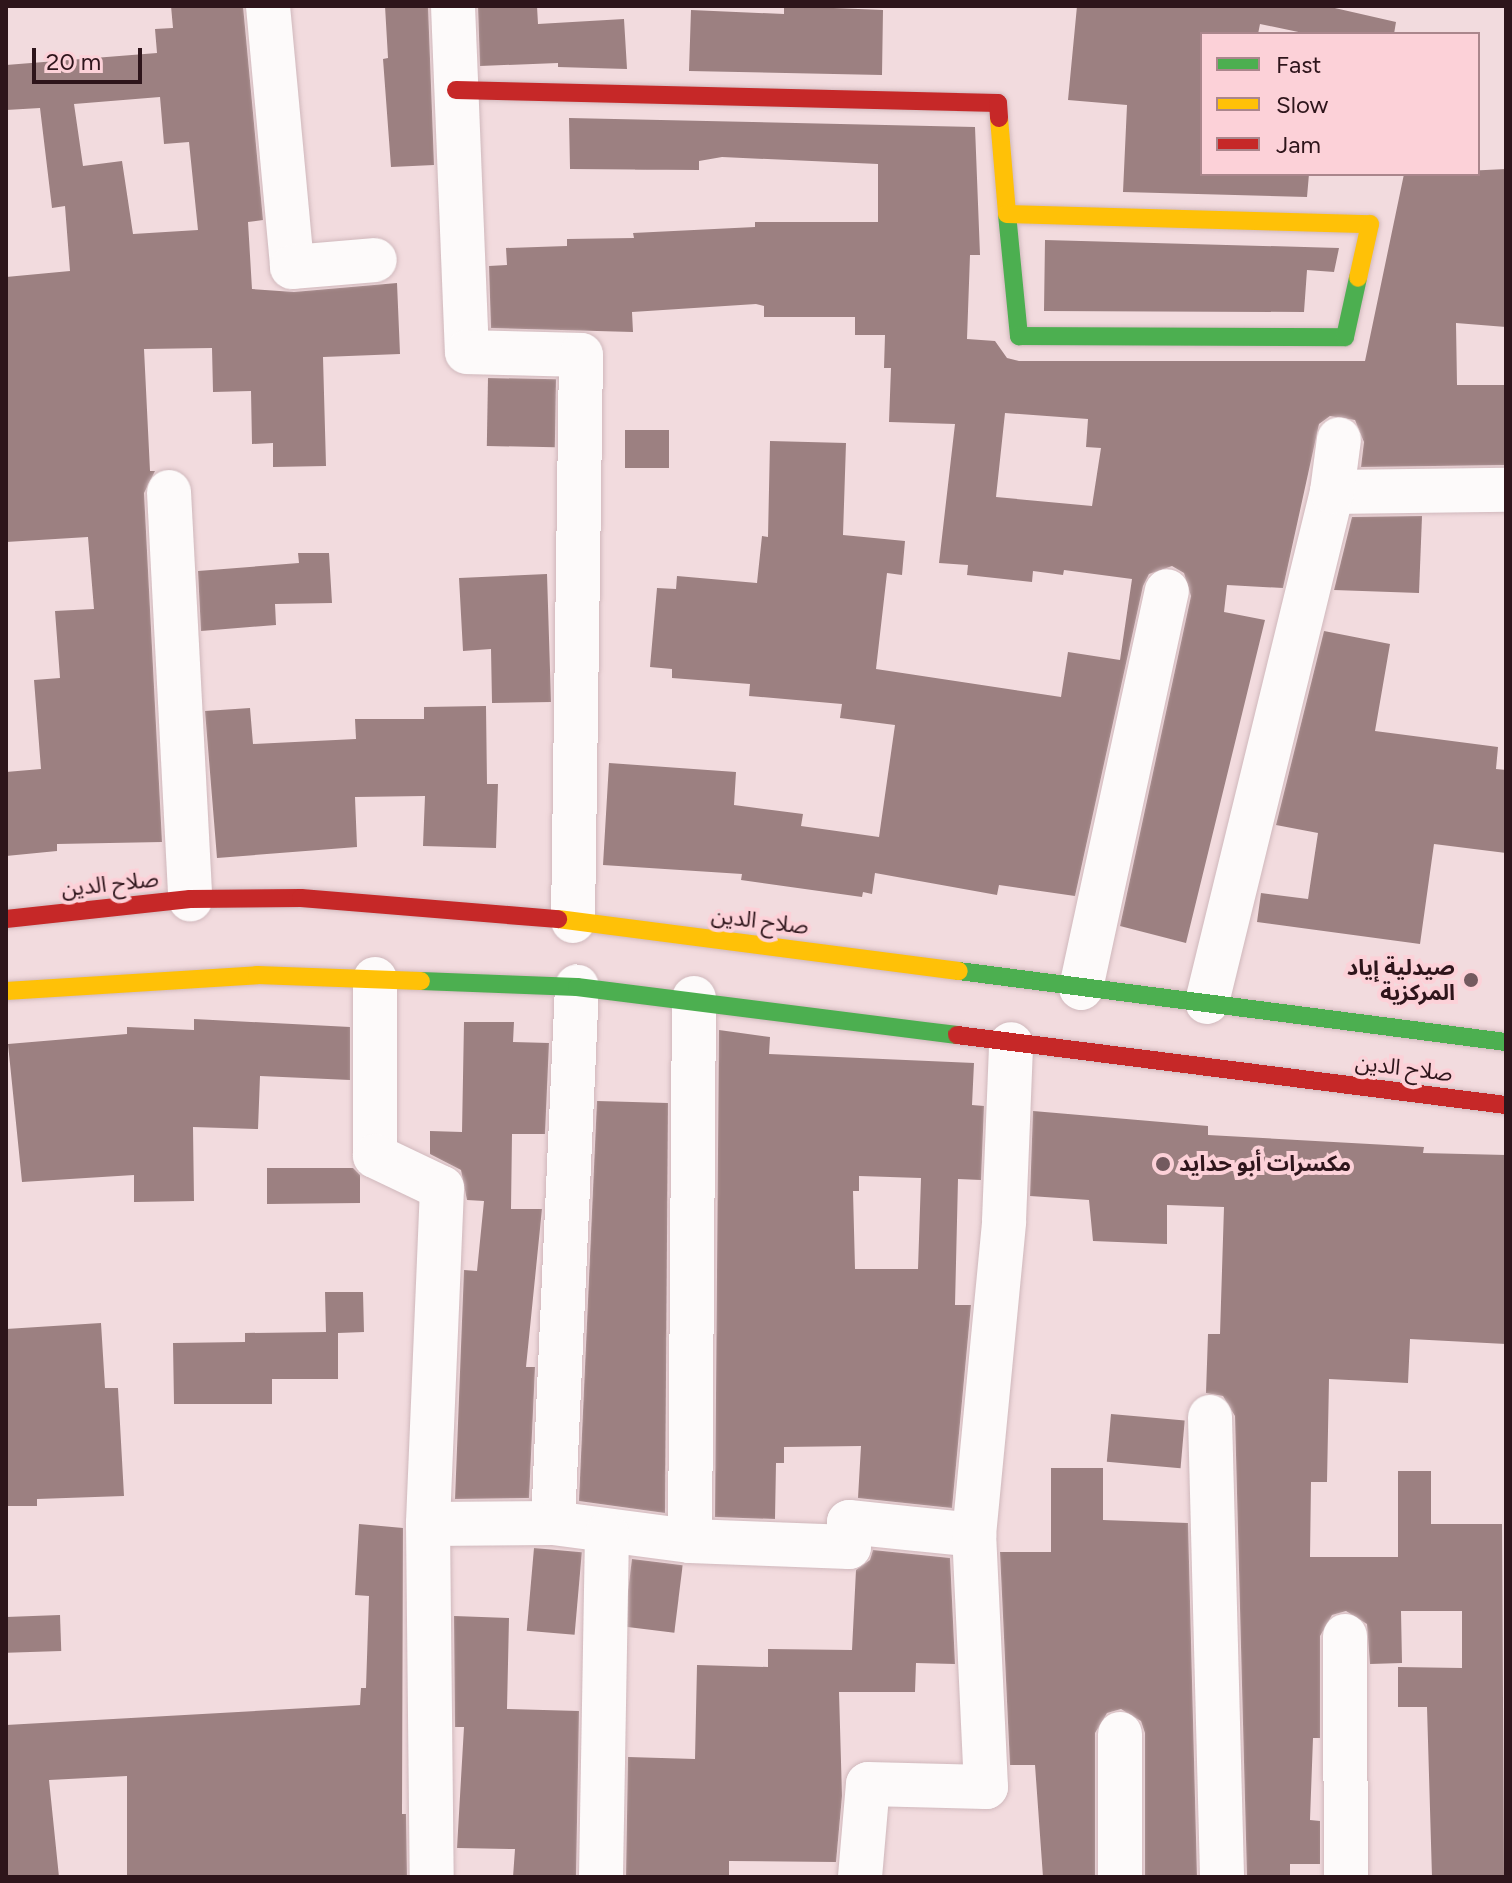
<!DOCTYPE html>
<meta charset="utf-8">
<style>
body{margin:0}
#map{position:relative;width:1512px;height:1883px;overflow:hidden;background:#f2dbde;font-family:Figtree,"Noto Sans Arabic",sans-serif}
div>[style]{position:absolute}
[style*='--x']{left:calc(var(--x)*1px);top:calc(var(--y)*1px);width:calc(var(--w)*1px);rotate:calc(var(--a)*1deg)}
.building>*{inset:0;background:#9c8081;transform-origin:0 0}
.roads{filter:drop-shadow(0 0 2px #d0b8bc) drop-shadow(0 0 2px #d0b8bc)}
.street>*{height:44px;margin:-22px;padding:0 22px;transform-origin:22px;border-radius:22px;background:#fdfafa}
.fast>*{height:18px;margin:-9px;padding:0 9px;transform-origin:9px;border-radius:9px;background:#4caf50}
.slow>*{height:18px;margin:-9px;padding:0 9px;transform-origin:9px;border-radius:9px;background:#ffc107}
.jam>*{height:18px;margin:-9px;padding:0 9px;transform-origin:9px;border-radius:9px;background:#c62828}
.dots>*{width:22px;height:22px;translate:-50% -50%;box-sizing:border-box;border:4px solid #fcd1d8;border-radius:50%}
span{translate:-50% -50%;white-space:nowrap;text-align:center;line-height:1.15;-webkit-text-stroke:8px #fcd1d8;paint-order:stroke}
.street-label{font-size:22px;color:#2e151b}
.poi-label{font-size:22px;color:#2e151b;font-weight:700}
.right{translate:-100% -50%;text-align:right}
.left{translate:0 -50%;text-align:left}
.frame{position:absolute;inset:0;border:8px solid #2e151b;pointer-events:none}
.legend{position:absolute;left:1200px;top:32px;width:280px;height:144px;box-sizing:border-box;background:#fcd1d8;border:2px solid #aa868c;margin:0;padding:10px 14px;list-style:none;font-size:24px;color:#2e151b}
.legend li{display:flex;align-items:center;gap:16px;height:40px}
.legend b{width:40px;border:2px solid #aa868c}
.scale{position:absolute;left:32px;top:48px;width:110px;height:36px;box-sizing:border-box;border:4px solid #2e151b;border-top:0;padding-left:10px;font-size:24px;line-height:28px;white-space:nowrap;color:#2e151b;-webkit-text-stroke:6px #fcd1d8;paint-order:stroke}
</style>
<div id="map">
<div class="building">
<div style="clip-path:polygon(evenodd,171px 6px,243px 6px,263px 220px,248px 222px,252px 289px,294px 292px,397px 283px,400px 354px,323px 357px,326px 466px,273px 467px,273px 443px,252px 444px,251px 391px,213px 392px,212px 348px,144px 349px,150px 471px,155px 471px,144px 493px,162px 842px,57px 844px,57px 851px,6px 856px,6px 772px,41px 769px,34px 680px,60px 678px,55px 611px,94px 609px,88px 537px,6px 542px,6px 277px,70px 271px,65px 206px,52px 208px,40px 108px,6px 110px,6px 65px,157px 53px,155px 29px,173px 28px,171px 6px,160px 97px,164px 144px,189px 142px,198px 230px,133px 234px,122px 161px,83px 166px,74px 104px,160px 97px)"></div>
<div style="clip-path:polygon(385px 6px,428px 6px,434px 165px,391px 167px,383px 59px,388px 58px)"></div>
<div style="clip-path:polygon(478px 6px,537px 6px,538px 24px,624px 19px,627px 69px,558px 67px,558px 63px,480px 66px)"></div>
<div style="clip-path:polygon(784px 6px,883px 10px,882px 75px,689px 71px,691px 10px,784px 14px)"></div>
<div style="clip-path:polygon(1077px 6px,1326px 6px,1396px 22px,1394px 34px,1308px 34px,1260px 24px,1258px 34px,1202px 34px,1202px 174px,1309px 174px,1307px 197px,1123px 192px,1127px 105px,1068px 100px)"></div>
<div style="clip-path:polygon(evenodd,569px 118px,975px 127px,980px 255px,970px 255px,967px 339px,995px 341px,1007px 358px,1019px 361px,1365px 361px,1404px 174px,1506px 169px,1506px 327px,1456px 323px,1457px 385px,1506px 385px,1506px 465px,1361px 467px,1364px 442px,1355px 420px,1330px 416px,1319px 424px,1283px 588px,1227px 585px,1224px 612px,1265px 620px,1186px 943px,1120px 926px,1191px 596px,1184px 573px,1172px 566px,1149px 574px,1143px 586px,1075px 896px,999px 885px,997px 895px,875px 873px,872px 894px,863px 892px,862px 897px,741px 880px,742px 874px,603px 865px,609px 763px,736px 772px,734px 805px,803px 814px,801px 826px,879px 837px,895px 725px,840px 718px,842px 704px,749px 696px,750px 684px,672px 678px,672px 669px,650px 667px,657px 588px,676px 589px,677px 576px,757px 583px,762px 536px,768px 537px,770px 441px,846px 443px,843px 535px,905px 541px,902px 575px,887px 573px,876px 669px,1061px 697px,1068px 652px,1120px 660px,1132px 579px,1064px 570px,1063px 575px,1033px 571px,1032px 582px,967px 575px,968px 565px,939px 563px,955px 424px,889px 422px,891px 368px,884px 368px,885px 335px,855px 335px,855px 317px,764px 317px,764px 306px,756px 304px,632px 312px,633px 332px,491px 328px,489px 266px,507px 265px,506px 248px,567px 246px,567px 239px,634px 238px,633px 233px,755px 227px,755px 222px,878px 222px,878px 164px,722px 157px,699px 161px,699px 170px,570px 169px,569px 118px,1005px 413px,1088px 419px,1086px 447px,1101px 448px,1092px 506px,996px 497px,1005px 413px)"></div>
<div style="clip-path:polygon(1045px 240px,1339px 248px,1334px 272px,1307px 270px,1304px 312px,1044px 311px)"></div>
<div style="left:488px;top:378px;width:68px;height:68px;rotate:1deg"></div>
<div style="left:669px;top:430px;width:38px;height:44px;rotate:90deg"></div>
<div style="clip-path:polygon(1422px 516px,1419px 593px,1334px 590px,1352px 517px)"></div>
<div style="clip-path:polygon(298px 553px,329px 553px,332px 603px,275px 604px,276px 625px,201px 631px,198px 571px,299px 563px)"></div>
<div style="clip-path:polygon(547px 574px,551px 702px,492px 703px,491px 649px,463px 651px,459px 578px)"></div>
<div style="clip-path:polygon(1324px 631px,1390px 644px,1375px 731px,1498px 747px,1496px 769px,1506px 770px,1506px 853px,1434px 844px,1420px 944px,1257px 922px,1261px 893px,1308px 899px,1318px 833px,1276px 825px)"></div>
<div style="clip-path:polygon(486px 706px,487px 784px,498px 784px,496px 848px,423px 846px,425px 796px,355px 797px,357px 847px,217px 858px,205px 711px,250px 708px,253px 744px,356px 739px,355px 719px,424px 719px,424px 707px)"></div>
<div style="clip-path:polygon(194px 1019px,350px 1027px,350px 1080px,260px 1076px,258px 1129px,193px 1127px,194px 1201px,134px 1202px,134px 1175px,22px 1182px,8px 1044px,127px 1034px,127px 1027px,194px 1030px)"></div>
<div style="clip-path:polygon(464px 1022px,514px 1022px,513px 1042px,549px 1043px,545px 1134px,512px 1134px,511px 1209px,542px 1209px,526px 1367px,535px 1367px,529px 1498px,455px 1499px,464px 1270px,477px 1271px,484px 1201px,467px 1200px,461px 1170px,430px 1154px,430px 1131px,462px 1132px)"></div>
<div style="clip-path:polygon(evenodd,719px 1030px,770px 1037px,769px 1054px,974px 1063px,972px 1105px,984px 1106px,981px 1180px,958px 1179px,955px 1305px,971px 1305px,952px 1508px,858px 1498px,861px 1446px,784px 1447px,784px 1463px,776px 1463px,775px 1519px,715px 1517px,719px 1030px,859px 1176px,921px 1178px,918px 1269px,855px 1269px,853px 1191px,859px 1191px,859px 1176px)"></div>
<div style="clip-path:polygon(597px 1101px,668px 1103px,665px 1513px,579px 1501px)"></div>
<div style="clip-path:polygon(1033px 1111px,1208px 1126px,1208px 1135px,1424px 1147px,1423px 1153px,1506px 1155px,1506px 1344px,1410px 1339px,1408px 1383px,1329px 1379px,1327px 1482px,1311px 1482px,1310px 1557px,1398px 1557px,1398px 1471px,1431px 1471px,1431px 1524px,1502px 1524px,1504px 1877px,1432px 1877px,1427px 1707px,1398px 1707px,1398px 1667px,1462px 1668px,1462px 1611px,1401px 1611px,1402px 1663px,1370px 1664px,1367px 1624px,1346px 1611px,1332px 1615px,1320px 1636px,1320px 1738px,1313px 1738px,1310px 1820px,1320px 1821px,1320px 1864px,1290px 1864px,1290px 1877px,1247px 1877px,1235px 1416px,1223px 1396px,1206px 1393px,1208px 1334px,1220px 1334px,1224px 1207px,1167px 1205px,1167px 1244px,1093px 1241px,1089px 1200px,1030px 1196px)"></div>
<div style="clip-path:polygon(267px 1168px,353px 1168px,360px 1175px,360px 1203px,267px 1204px)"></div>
<div style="clip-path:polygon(325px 1292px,363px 1292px,364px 1332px,338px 1333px,338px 1379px,272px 1379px,272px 1404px,174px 1404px,173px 1343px,245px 1342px,245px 1333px,326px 1332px)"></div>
<div style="clip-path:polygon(101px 1323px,105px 1388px,118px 1388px,124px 1496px,37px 1499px,37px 1506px,6px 1506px,6px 1329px)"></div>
<div style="left:1111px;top:1414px;width:74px;height:48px;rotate:5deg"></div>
<div style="clip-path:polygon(1051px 1468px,1103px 1468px,1103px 1520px,1188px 1523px,1197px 1877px,1145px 1877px,1145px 1733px,1141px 1721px,1121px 1709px,1107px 1713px,1095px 1733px,1095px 1877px,1043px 1877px,1035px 1765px,1010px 1765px,1000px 1552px,1051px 1552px)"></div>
<div style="clip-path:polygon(359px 1524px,403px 1528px,402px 1814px,406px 1814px,407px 1877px,127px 1877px,127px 1776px,49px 1780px,59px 1877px,6px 1877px,6px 1725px,360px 1705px,361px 1688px,366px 1688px,369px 1596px,355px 1595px)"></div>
<div style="left:534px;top:1548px;width:48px;height:83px;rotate:5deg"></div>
<div style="clip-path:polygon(873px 1550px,950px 1558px,955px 1664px,916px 1663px,915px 1692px,839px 1692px,842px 1796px,836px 1862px,729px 1861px,729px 1877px,626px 1877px,628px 1757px,695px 1759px,697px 1665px,768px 1667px,768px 1649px,852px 1650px,856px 1570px,870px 1560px)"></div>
<div style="left:632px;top:1559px;width:51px;height:68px;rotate:7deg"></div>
<div style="left:60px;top:1615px;width:36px;height:54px;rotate:88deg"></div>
<div style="clip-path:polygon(454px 1616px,509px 1618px,507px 1709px,579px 1711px,576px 1877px,513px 1877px,515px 1849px,457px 1848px,464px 1727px,455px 1727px)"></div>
</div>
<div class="roads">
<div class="street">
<div style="--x:268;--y:6;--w:262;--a:84.7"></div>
<div style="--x:292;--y:267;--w:83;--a:-4.8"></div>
<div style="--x:453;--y:6;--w:346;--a:87.7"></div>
<div style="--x:467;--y:352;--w:114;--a:1.5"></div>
<div style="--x:581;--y:355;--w:566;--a:90.81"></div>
<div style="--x:169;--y:492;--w:408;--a:87"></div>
<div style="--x:1332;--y:492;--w:174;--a:-0.7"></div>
<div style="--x:375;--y:979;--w:177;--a:90"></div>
<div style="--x:375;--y:1156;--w:74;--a:25.5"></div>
<div style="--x:442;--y:1188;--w:336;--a:92.4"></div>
<div style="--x:428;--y:1524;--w:353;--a:89.4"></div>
<div style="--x:1081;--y:988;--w:406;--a:-77.8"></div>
<div style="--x:1207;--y:1002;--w:525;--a:-76.23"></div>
<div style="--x:1332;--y:492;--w:53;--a:-82.5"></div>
<div style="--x:1210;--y:1417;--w:460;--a:88.5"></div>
<div style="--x:553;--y:1523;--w:537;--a:-87.44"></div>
<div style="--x:428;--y:1524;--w:125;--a:-0.5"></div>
<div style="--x:553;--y:1523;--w:138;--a:7.5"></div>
<div style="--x:690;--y:1541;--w:159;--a:2.2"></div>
<div style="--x:849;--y:1547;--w:25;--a:-90"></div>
<div style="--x:849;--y:1522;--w:126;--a:5.9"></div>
<div style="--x:690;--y:1541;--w:543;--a:-89.58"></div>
<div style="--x:1345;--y:1636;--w:241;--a:89.8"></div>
<div style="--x:1120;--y:1734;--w:143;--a:90"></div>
<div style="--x:601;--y:1877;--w:343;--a:-89"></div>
<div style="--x:860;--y:1877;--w:93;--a:-85.1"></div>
<div style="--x:868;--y:1784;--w:118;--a:1.5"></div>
<div style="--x:986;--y:1787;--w:252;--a:-92.7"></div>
<div style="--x:974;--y:1535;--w:315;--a:-84.5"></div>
<div style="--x:1004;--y:1221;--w:177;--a:-87.7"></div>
</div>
<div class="fast">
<div style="--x:1007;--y:214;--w:123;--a:84.4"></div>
<div style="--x:1019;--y:336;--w:326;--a:0.2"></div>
<div style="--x:1345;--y:337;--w:60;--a:-77.6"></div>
<div style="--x:959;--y:971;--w:552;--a:7.4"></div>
<div style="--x:421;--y:981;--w:156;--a:2.2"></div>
<div style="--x:577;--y:987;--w:383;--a:7.2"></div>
</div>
<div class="slow">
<div style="--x:999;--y:118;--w:96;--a:85.2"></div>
<div style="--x:1007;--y:214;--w:363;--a:1.6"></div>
<div style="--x:1370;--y:224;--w:55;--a:102.5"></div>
<div style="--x:558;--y:919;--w:404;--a:7.4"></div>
<div style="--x:6;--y:991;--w:252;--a:-3.6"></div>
<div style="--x:257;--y:975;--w:164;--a:2.1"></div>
</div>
<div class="jam">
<div style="--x:456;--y:90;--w:542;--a:1.37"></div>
<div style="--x:998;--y:103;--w:15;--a:86"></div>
<div style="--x:6;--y:919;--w:185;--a:-6.2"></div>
<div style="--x:190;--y:899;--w:111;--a:-0.5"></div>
<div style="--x:301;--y:898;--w:258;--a:4.7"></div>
<div style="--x:957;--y:1035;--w:553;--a:7.27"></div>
</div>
</div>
<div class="dots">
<div style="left:1471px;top:980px;background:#735a5f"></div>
<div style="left:1163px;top:1164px;background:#735a5f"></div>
</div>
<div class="street-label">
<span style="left:110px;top:884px;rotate:-6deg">صلاح الدين</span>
<span style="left:760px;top:921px;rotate:7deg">صلاح الدين</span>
<span style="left:1404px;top:1068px;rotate:7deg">صلاح الدين</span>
</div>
<div class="poi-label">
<span class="right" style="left:1455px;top:980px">صيدلية إياد<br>المركزية</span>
<span class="left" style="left:1179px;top:1164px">مكسرات أبو حدايد</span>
</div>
<div class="frame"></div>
<ul class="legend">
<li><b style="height:10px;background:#4caf50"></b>Fast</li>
<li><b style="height:10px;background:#ffc107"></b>Slow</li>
<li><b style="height:10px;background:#c62828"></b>Jam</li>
</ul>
<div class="scale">20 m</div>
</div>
